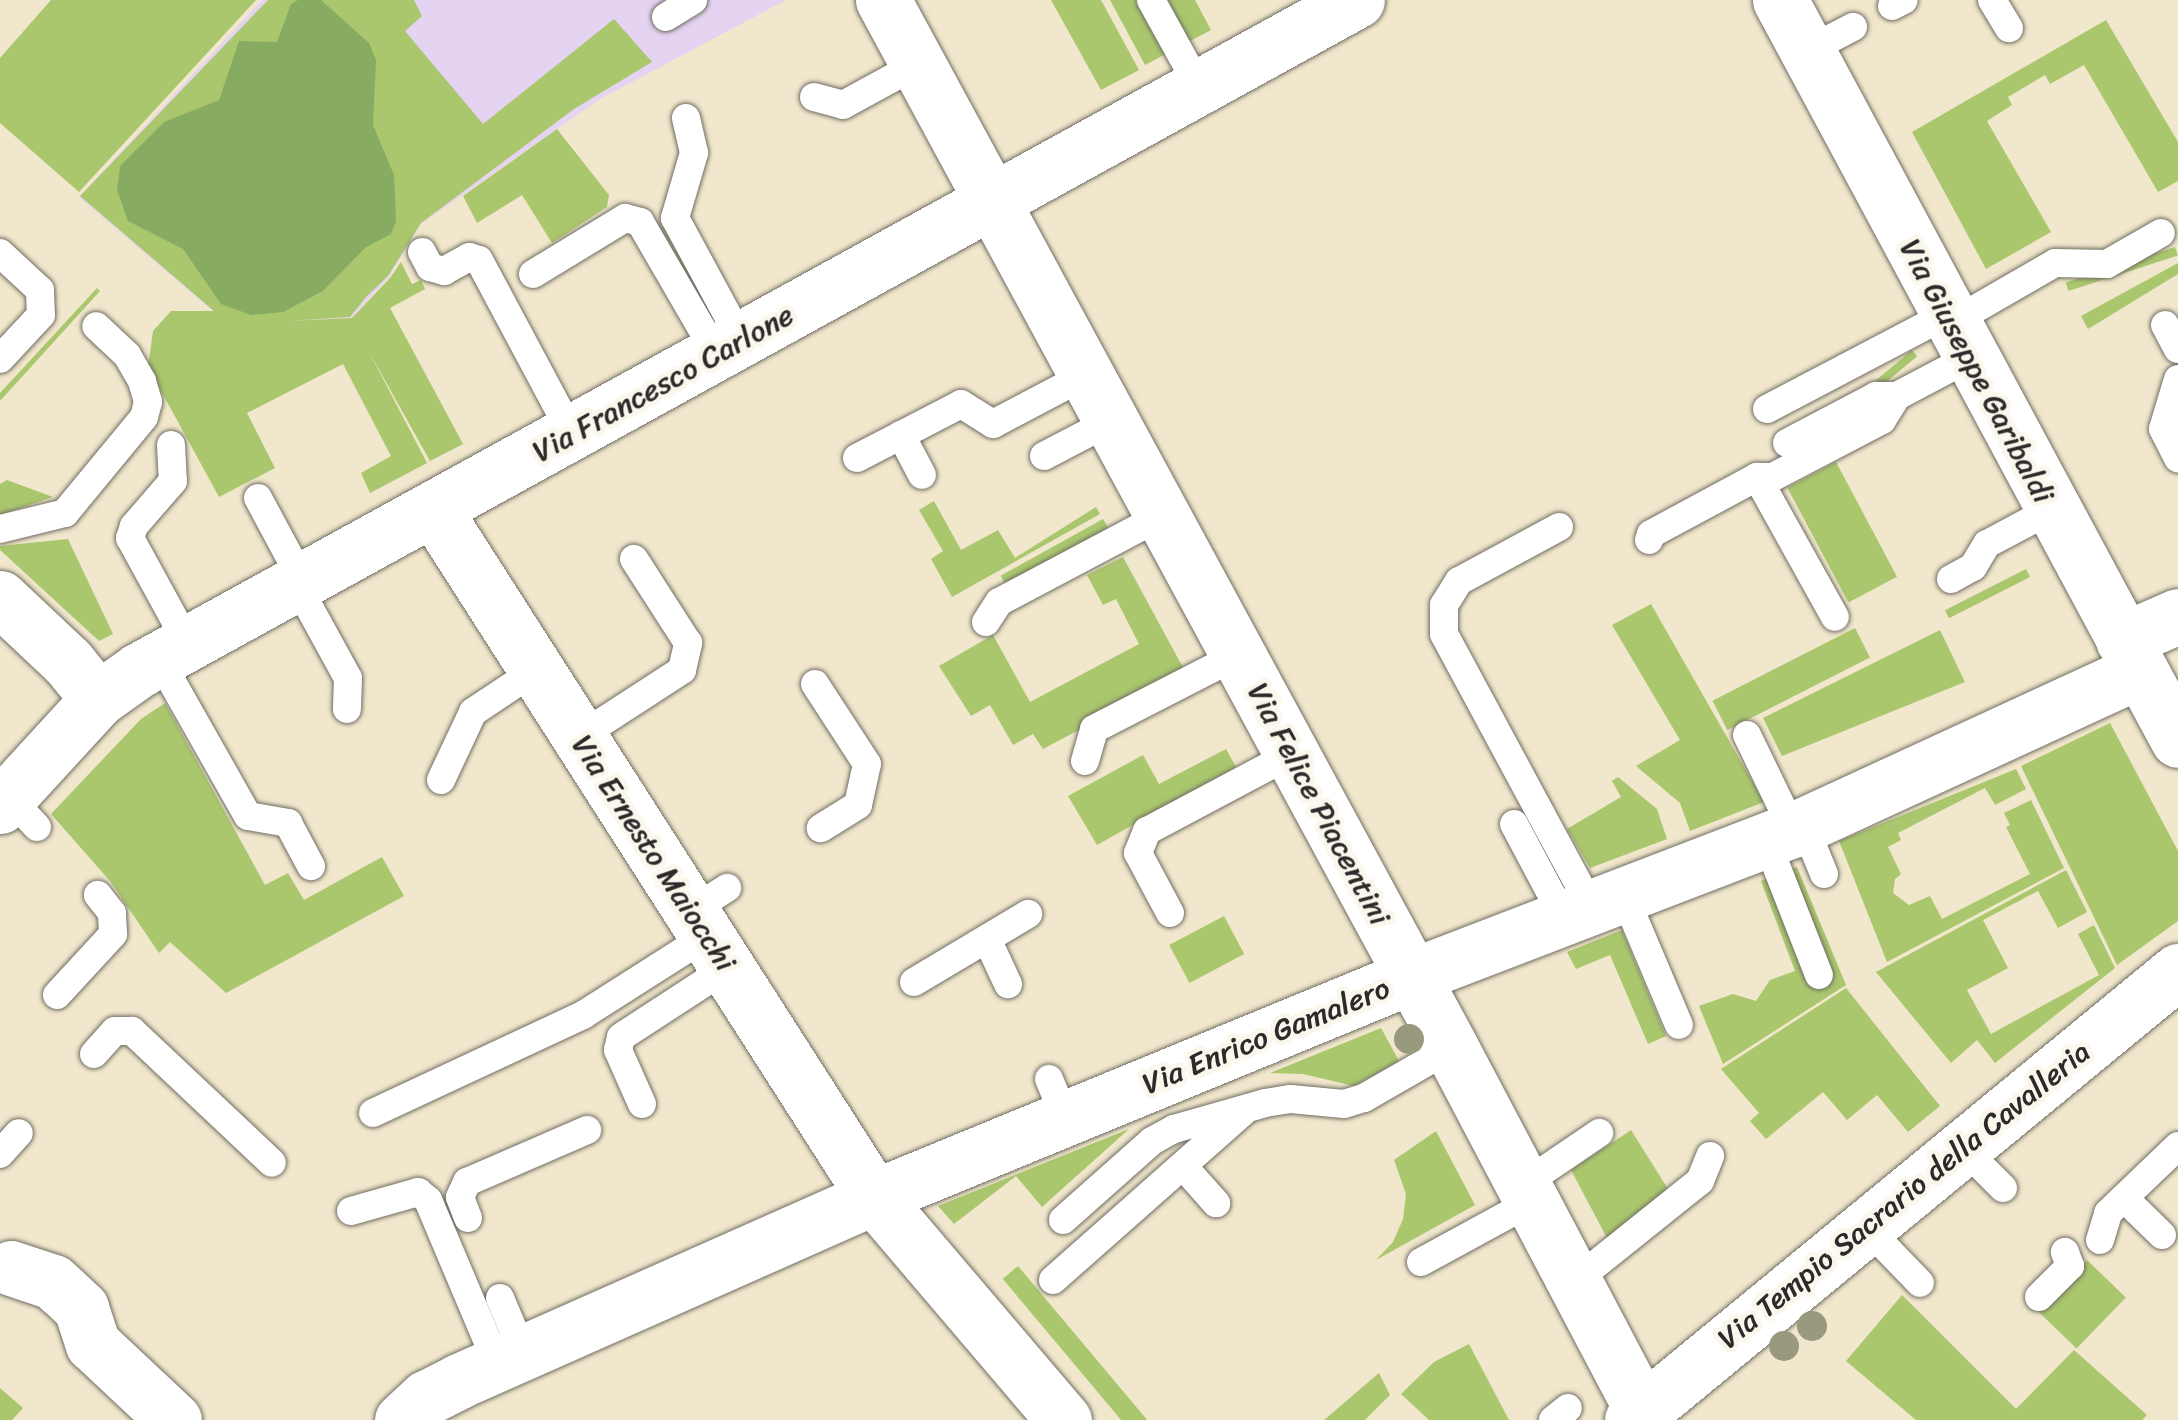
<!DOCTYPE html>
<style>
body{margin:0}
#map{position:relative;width:2178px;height:1420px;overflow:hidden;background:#f1e7cc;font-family:Sriracha,sans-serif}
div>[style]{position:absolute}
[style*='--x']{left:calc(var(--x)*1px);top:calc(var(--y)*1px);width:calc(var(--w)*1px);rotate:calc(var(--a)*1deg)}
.built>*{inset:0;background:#e4d3f1}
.green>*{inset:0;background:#aac76e;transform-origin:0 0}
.forest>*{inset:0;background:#87ac61}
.roads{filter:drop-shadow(0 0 2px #706d63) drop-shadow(0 0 2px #706d63)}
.lane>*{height:28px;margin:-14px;padding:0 14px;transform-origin:14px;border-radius:14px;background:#fff}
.street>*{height:55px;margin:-27.5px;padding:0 27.5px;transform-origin:27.5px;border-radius:27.5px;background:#fff}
.trees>*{width:30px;height:30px;margin:-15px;border-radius:50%;background:#99997e}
span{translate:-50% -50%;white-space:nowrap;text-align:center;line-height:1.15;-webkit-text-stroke:10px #fbf7ec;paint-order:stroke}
.street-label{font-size:30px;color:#2b2b2b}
</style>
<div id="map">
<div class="built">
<div style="clip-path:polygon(262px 0,786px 0,600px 99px,421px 224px,389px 277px,351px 318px,288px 321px,214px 312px,79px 197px)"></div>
</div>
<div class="green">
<div style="clip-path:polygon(51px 0,256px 0,79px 192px,0 123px,0 58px)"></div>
<div style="clip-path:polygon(268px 0,414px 0,422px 16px,405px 31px,483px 124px,614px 19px,652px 62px,574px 109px,421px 223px,388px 276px,366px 297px,350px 317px,287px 321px,352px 318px,390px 278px,401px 262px,412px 284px,421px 280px,425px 289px,390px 308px,463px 444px,430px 461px,368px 350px,427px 463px,370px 493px,361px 473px,391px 456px,343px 364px,247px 413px,275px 468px,219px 497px,148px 367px,153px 331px,171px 311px,214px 311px,80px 196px)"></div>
<div style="clip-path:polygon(1051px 0,1101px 0,1139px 70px,1101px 90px)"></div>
<div style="clip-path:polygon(1110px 0,1195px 0,1211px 30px,1145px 65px)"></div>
<div style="clip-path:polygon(2106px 20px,2178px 142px,2178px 181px,2158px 192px,2084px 65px,2050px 84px,2045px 75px,2008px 97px,2012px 105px,1987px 121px,2051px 232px,1986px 269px,1912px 132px)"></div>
<div style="clip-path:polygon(557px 129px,609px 195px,607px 207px,552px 243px,522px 195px,477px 223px,463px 196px)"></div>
<div style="left:2175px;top:247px;width:9px;height:115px;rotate:72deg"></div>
<div style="clip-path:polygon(2178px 263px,2178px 274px,2088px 329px,2081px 316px)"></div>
<div style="clip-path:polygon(97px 288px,100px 291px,0 401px,0 393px)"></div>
<div style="left:1912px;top:350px;width:8px;height:221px;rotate:50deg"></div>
<div style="left:1836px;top:462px;width:130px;height:55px;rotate:62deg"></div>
<div style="clip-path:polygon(7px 480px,53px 497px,0 515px,0 484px)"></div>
<div style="clip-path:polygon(934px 501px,961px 550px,998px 530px,1015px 558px,1096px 507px,1100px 514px,952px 597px,931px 559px,943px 551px,919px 510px)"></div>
<div style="left:1103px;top:519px;width:10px;height:117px;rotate:61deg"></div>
<div style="clip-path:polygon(68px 539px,113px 634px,99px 641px,0 550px,0 546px)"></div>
<div style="clip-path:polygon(1123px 557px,1186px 673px,1043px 749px,1033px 734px,1013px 745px,990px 705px,971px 716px,939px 666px,993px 635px,1030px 702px,1139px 644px,1116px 599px,1103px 605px,1087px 575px)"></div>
<div style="left:2026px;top:569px;width:9px;height:91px;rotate:63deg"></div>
<div style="clip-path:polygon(1651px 604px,1764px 802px,1690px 831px,1680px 803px,1636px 766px,1680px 740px,1612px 625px)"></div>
<div style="left:1855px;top:628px;width:33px;height:160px;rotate:63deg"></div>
<div style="clip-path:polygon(1940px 630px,1965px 682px,1782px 756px,1763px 718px)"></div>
<div style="clip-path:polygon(165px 703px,265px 885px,288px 873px,304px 900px,382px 857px,404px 896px,226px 993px,170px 942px,159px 953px,110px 881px,51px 814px,141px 719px)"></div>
<div style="clip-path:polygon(2110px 723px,2178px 851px,2178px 921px,2117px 965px,2021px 766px)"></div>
<div style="clip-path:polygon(1226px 749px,1236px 767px,1097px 845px,1068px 796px,1143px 755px,1159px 784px)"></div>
<div style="clip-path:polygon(2016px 769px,2026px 789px,1995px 805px,1985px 788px,1898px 833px,1901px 840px,1888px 847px,1901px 874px,1895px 879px,1893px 893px,1909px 905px,1930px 896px,1942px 919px,2030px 874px,2006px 827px,2010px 825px,2004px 813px,2031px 800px,2064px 868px,1887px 962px,1839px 841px)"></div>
<div style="clip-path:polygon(1618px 777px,1657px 809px,1667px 839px,1590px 868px,1567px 829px,1621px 797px,1612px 781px)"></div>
<div style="clip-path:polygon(1797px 867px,1846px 985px,1723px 1064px,1699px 1006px,1733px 994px,1756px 1001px,1770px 980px,1795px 971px,1761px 881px)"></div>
<div style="clip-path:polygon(2066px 870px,2087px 912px,2058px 928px,2038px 891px,1983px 920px,2008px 968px,1967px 990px,1991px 1034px,2099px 975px,2078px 934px,2094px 925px,2115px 968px,1995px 1063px,1977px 1040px,1951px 1063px,1876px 972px)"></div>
<div style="left:1224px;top:916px;width:43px;height:62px;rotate:62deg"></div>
<div style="clip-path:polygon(1622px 930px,1666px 1036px,1648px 1044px,1610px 955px,1576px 969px,1567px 952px)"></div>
<div style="clip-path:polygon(1846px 988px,1940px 1106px,1908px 1132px,1877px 1095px,1847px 1120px,1823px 1092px,1766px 1139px,1750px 1121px,1759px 1113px,1721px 1069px)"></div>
<div style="clip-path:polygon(1381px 1028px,1399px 1061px,1354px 1086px,1303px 1074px,1270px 1073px)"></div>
<div style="clip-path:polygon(1129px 1129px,1042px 1207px,1016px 1176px,954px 1224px,938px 1206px)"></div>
<div style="clip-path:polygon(1631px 1130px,1668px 1189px,1607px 1238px,1571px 1170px)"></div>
<div style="clip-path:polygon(1436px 1131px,1475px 1205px,1376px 1260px,1393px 1242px,1403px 1219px,1406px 1194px,1394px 1160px)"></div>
<div style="left:2087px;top:1260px;width:54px;height:71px;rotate:44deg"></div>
<div style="left:1018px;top:1266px;width:202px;height:20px;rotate:50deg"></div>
<div style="clip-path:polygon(1902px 1295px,2016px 1409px,2074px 1350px,2147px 1415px,2142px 1420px,1916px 1420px,1846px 1361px)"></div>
<div style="clip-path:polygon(1469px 1344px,1509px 1420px,1429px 1420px,1401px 1394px,1434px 1362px)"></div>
<div style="clip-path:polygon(1379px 1373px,1390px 1395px,1365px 1420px,1324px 1420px)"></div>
<div style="clip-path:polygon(0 1388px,23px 1408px,12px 1420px,0 1420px)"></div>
</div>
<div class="forest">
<div style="clip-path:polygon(298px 0,321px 0,369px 43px,376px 60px,373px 125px,394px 175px,396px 221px,391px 234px,365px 248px,323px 291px,283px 312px,251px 315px,221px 304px,183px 249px,128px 221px,117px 190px,120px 166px,164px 122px,219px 100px,239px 41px,277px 42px,291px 4px)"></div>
</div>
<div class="roads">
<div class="lane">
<div style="--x:1151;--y:0;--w:99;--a:61.1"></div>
<div style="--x:1992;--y:0;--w:33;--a:59"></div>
<div style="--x:1892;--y:6;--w:13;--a:-27"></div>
<div style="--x:666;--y:17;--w:32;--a:-32"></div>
<div style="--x:1807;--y:51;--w:52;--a:-27.6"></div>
<div style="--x:814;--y:97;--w:30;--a:15"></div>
<div style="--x:843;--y:105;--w:85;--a:-28.7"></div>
<div style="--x:686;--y:118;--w:36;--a:77"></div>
<div style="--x:694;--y:153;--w:68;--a:106.3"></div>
<div style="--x:675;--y:218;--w:139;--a:61.6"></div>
<div style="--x:422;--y:252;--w:17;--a:62"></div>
<div style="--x:430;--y:267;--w:15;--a:16"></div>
<div style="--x:444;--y:271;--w:29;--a:-29"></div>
<div style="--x:469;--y:257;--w:10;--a:17"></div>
<div style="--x:479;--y:260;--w:197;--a:61.9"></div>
<div style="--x:0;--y:253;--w:54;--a:42.8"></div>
<div style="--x:40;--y:290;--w:25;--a:88"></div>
<div style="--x:41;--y:315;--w:60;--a:133"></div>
<div style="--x:533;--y:274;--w:108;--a:-31.3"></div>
<div style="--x:625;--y:218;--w:16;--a:15"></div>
<div style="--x:640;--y:222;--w:151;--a:59.9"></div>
<div style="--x:1951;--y:323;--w:120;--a:-30"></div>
<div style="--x:2055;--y:263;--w:52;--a:1.1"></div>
<div style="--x:2107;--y:264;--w:62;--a:-29.9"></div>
<div style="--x:2165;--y:325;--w:27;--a:62"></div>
<div style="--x:2178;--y:379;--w:52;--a:106.7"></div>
<div style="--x:2163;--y:429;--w:33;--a:63"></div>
<div style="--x:1767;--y:409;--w:202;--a:-27.7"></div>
<div style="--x:901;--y:435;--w:45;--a:62.3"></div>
<div style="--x:1787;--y:443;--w:101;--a:-27.8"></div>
<div style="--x:1876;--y:396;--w:21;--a:0"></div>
<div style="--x:1897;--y:396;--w:81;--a:-27.8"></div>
<div style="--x:171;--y:445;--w:36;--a:87"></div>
<div style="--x:173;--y:481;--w:60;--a:130.9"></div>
<div style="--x:134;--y:526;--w:13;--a:108"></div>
<div style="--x:130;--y:538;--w:121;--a:61.3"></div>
<div style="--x:1044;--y:456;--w:78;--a:-27.6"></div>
<div style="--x:857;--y:458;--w:117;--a:-27.4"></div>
<div style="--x:961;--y:404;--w:38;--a:32"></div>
<div style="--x:993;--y:424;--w:107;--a:-27.8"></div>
<div style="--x:1757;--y:477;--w:160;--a:60.9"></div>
<div style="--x:258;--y:498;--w:95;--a:61.8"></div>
<div style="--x:1559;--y:527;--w:114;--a:151.6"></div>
<div style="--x:1459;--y:581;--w:28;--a:122"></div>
<div style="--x:1444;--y:605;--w:29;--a:90"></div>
<div style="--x:1444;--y:634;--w:310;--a:61.7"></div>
<div style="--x:0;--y:529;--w:67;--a:-13.8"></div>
<div style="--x:65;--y:513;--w:124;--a:-50.5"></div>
<div style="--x:144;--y:417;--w:16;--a:-75"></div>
<div style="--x:148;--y:402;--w:22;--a:-106"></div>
<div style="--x:142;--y:381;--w:30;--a:-120"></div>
<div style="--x:127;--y:355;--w:42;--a:-136.9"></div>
<div style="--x:1649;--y:540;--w:6;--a:-72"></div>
<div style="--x:1651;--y:534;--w:120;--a:-28.3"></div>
<div style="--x:1757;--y:477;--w:16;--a:0"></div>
<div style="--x:1773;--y:477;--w:123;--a:-27.6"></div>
<div style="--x:1882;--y:420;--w:28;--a:-58"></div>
<div style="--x:1951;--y:579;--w:25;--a:-29"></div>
<div style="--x:1973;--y:567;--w:27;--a:-59"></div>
<div style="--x:1987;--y:544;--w:72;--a:-28"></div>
<div style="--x:297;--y:585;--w:106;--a:61.3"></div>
<div style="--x:348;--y:678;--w:31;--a:92"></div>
<div style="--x:986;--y:622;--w:24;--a:-57"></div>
<div style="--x:999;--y:602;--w:186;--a:-27.9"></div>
<div style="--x:159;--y:659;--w:180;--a:60.5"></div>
<div style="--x:248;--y:816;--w:41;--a:9.9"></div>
<div style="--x:288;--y:823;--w:49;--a:61.9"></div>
<div style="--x:815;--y:684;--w:95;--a:57"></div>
<div style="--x:867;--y:764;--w:42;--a:102.4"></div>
<div style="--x:858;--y:805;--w:44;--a:148.1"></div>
<div style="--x:1747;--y:735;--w:106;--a:64.2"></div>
<div style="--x:579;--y:737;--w:123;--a:-33"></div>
<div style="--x:682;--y:670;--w:28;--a:-77"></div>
<div style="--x:688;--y:643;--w:100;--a:-122.7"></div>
<div style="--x:1085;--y:761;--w:33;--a:-74"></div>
<div style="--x:1094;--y:729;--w:162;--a:-27.2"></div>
<div style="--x:441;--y:780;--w:75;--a:-64.8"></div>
<div style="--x:473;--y:712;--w:76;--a:-33.7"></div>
<div style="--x:9;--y:797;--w:41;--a:47"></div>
<div style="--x:1514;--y:824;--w:106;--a:62"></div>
<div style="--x:1804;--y:825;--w:53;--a:67.8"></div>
<div style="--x:1766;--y:840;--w:145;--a:68.6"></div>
<div style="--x:1624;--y:895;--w:141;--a:67.1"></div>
<div style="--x:691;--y:911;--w:43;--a:-32.6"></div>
<div style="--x:1170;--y:913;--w:68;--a:-118.1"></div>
<div style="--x:1138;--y:853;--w:24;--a:-68"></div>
<div style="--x:1147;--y:831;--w:164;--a:-28"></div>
<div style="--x:987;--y:939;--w:50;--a:65"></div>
<div style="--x:914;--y:982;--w:133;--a:-30.8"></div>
<div style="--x:57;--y:995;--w:83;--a:-47.4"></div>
<div style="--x:113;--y:934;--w:21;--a:-93"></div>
<div style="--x:112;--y:913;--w:23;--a:-128"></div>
<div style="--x:94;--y:1054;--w:31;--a:-48"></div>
<div style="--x:115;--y:1031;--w:17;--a:0"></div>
<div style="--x:132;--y:1031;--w:192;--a:43.3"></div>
<div style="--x:1049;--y:1079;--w:42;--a:67.7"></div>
<div style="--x:642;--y:1104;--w:59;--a:-114"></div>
<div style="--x:618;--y:1050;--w:13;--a:-77"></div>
<div style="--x:621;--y:1037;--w:126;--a:-33.1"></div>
<div style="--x:373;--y:1113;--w:232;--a:-25"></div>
<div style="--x:583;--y:1015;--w:147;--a:-32.5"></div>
<div style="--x:1962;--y:1147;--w:58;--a:45"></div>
<div style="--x:0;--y:1154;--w:28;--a:-48"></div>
<div style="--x:1183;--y:1166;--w:50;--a:48.3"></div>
<div style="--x:1524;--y:1184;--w:91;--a:-34.2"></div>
<div style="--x:2124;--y:1198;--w:53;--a:44.2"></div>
<div style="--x:351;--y:1211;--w:70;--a:-15.8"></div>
<div style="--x:418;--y:1192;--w:13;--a:39"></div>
<div style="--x:428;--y:1200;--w:180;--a:67.1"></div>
<div style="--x:468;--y:1218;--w:22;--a:-111"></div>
<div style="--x:460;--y:1197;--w:17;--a:-65"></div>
<div style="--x:467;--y:1182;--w:131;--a:-23.4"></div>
<div style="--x:1063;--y:1220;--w:119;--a:-41.6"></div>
<div style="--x:1152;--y:1141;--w:25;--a:-29"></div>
<div style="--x:1174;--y:1129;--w:95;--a:-15.9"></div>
<div style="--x:1265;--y:1103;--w:26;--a:-9"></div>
<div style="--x:1291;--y:1099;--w:53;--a:5.4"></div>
<div style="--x:1344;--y:1104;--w:21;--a:-17"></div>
<div style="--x:1364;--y:1098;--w:100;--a:-29.9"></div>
<div style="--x:1865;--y:1226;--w:79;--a:46"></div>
<div style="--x:2100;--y:1240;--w:28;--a:-73"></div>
<div style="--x:2108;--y:1213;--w:97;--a:-43.7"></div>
<div style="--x:1421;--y:1262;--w:128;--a:-28.6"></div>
<div style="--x:1053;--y:1280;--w:254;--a:-41.5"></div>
<div style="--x:1575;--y:1281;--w:160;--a:-38.7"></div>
<div style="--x:1700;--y:1181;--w:27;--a:-68"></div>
<div style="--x:2039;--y:1297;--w:44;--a:-45"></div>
<div style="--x:2070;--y:1266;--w:15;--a:-110"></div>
<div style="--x:500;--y:1298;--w:62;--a:67.2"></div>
<div style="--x:1553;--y:1420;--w:19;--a:-39"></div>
</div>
<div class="street">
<div style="--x:883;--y:0;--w:1192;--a:61.54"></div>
<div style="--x:1451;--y:1048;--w:420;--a:62.2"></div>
<div style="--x:1780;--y:0;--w:840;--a:61.73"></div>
<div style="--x:434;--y:510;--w:816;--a:57.36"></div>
<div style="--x:874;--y:1197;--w:293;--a:49.6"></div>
<div style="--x:0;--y:598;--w:93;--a:43.3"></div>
<div style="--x:68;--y:662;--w:48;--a:51"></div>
<div style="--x:2123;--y:640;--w:60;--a:-23.6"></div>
<div style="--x:0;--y:806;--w:145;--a:-47.5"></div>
<div style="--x:98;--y:699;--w:50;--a:-35.3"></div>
<div style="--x:139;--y:670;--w:1390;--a:-28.81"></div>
<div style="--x:11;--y:1268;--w:44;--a:18.4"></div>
<div style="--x:53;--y:1282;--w:13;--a:42"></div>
<div style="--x:63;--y:1291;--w:25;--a:43"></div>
<div style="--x:81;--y:1308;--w:38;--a:72"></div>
<div style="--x:93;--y:1344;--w:111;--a:43.2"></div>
<div style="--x:402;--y:1420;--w:33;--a:-43"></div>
<div style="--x:426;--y:1398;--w:37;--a:-27"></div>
<div style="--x:459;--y:1381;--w:454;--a:-23.9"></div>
<div style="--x:874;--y:1197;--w:582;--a:-22.33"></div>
<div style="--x:1412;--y:976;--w:408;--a:-21"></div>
<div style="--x:1793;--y:830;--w:381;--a:-24.7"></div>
<div style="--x:1632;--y:1420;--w:707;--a:-39.43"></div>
</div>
</div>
<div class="trees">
<div style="left:1409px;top:1039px"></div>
<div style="left:1812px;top:1326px"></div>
<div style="left:1784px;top:1346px"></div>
</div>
<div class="street-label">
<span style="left:1977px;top:371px;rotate:62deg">Via Giuseppe Garibaldi</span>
<span style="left:663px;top:383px;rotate:-29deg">Via Francesco Carlone</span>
<span style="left:1319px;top:804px;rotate:62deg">Via Felice Piacentini</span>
<span style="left:654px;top:853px;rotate:57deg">Via Ernesto Maiocchi</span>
<span style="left:1266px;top:1036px;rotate:-22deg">Via Enrico Gamalero</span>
<span style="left:1904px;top:1195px;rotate:-39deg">Via Tempio Sacrario della Cavalleria</span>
</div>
</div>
